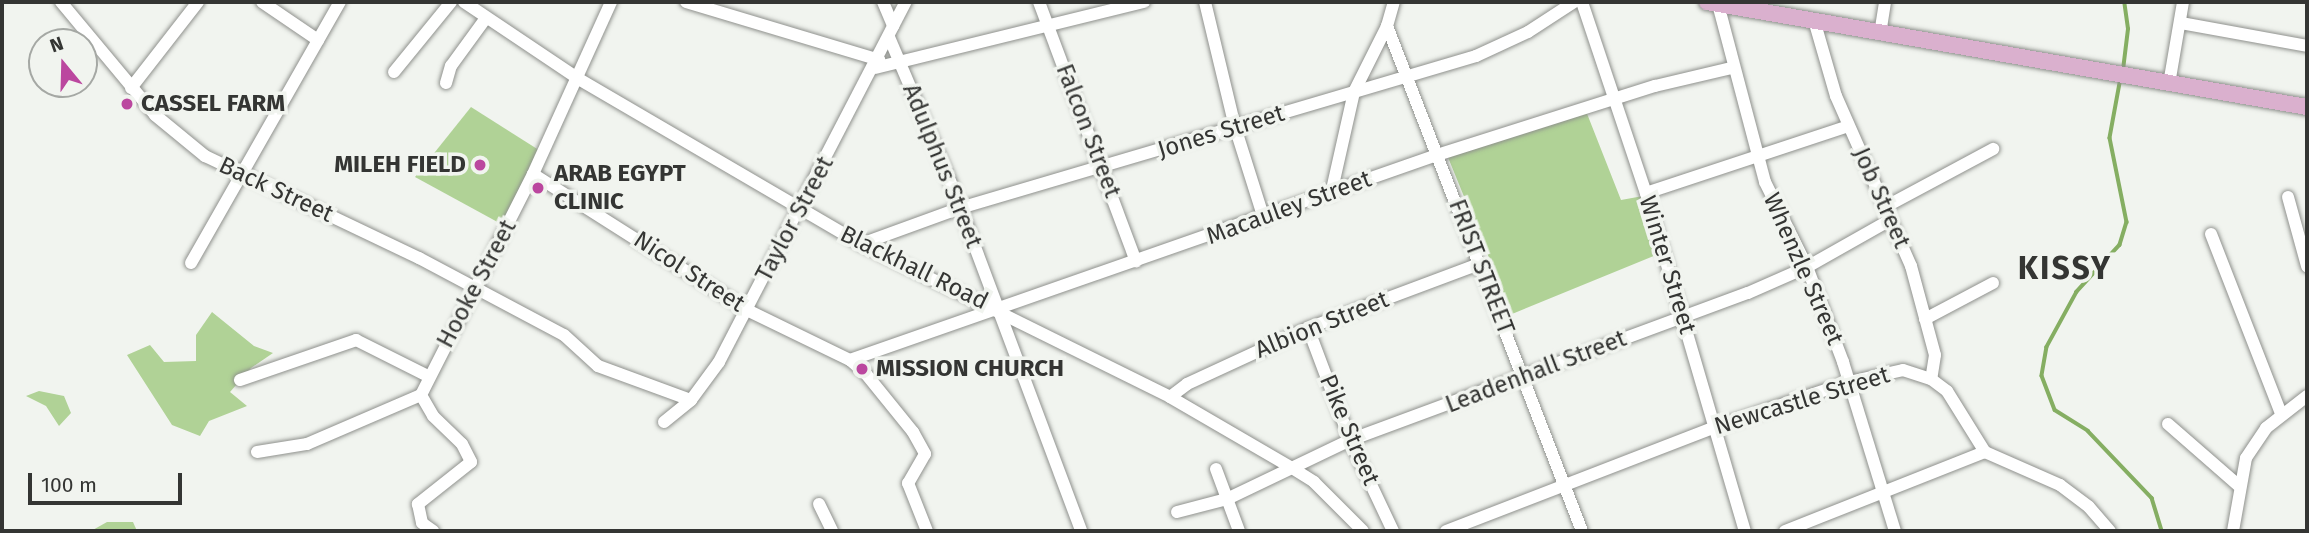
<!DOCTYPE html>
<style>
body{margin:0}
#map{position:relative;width:2309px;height:533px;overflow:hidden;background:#f1f4ef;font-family:"Fira Sans",sans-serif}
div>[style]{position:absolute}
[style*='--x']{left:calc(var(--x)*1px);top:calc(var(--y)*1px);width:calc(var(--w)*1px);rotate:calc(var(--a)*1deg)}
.green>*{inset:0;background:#b0d296}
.stream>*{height:3.5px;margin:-1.75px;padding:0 1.75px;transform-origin:1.75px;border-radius:1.75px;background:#85ae62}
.roads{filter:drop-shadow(0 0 2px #8f918d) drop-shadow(0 0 2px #8f918d)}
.minor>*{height:12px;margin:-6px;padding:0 6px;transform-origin:6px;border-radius:6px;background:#fff}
.major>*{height:16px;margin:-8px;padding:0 8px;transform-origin:8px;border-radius:8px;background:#dab0ce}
.dots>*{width:19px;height:19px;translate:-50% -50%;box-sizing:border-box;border:4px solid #f1f4ef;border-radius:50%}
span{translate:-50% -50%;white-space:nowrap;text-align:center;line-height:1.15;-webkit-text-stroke:7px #f1f4ef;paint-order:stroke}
.poi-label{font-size:24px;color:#343533;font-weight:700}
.left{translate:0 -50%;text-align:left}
.right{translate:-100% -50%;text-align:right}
.street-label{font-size:24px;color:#343533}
.district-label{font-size:32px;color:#343533;font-weight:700;letter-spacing:2px}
.frame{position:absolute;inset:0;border:4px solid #343533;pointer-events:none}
.north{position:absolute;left:28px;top:28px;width:70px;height:70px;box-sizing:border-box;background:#f1f4ef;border:2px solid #a5a8a4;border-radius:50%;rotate:341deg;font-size:19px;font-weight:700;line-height:28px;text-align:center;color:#343533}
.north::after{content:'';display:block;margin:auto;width:24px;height:32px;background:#bb479f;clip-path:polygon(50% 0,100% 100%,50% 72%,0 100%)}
.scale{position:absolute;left:28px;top:473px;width:154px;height:32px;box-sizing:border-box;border:4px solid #343533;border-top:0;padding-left:9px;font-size:21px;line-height:24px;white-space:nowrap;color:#343533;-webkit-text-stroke:5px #f1f4ef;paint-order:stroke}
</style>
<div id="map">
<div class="green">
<div style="clip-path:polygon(1584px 106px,1621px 200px,1643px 196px,1661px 253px,1512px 314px,1445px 150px)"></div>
<div style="clip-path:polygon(471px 107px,542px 152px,503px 225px,415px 177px)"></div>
<div style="clip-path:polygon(212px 312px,254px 346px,273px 353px,251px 368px,230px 392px,247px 406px,209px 421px,200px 436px,172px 425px,127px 355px,150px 345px,164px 362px,196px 361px,196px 335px)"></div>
<div style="clip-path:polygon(39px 391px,64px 396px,71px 413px,59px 426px,46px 406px,26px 396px)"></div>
<div style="clip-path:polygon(107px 522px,133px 522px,137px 531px,91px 531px)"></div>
</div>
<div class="stream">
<div style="--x:2123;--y:70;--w:41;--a:-83"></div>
<div style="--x:2128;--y:29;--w:27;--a:-98"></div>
<div style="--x:2121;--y:78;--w:61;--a:100.4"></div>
<div style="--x:2110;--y:138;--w:86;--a:78.6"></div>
<div style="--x:2127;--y:222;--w:24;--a:107"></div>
<div style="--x:2120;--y:245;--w:64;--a:132.5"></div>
<div style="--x:2077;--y:292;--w:63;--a:118.6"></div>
<div style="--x:2047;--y:347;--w:29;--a:100"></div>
<div style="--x:2042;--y:376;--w:36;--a:69"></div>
<div style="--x:2055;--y:410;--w:39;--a:32"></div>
<div style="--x:2088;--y:431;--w:93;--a:46.3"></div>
<div style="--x:2152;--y:498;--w:34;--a:73"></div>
</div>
<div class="roads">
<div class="minor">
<div style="--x:61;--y:2;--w:147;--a:50.2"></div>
<div style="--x:155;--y:115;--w:65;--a:39.4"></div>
<div style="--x:205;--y:156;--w:237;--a:25.5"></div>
<div style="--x:419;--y:258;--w:164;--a:28"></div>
<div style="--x:564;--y:335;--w:46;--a:42.4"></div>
<div style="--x:598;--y:366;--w:99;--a:20.1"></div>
<div style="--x:262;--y:2;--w:68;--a:34.2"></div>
<div style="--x:464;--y:2;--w:136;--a:33.9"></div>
<div style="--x:577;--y:78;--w:329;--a:30.3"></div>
<div style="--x:861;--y:244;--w:345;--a:26.3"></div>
<div style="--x:1170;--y:397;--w:141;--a:30.2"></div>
<div style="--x:1292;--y:468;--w:26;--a:32"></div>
<div style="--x:1314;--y:482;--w:69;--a:45"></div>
<div style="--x:686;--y:2;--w:202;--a:16.7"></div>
<div style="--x:883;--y:2;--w:26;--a:67"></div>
<div style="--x:1039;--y:2;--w:277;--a:69.5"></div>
<div style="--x:1205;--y:2;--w:129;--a:76.5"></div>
<div style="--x:1235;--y:127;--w:96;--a:72.5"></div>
<div style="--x:1582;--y:2;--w:201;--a:71.5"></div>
<div style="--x:1646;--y:193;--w:352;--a:73.7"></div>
<div style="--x:1718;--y:4;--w:184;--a:75.2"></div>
<div style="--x:1765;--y:182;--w:95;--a:63.7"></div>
<div style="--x:1807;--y:267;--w:102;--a:69.2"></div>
<div style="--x:1843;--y:362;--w:177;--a:72.9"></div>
<div style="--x:1814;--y:20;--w:79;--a:73.9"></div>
<div style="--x:1836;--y:96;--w:186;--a:66.2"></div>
<div style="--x:1911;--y:266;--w:92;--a:74.9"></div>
<div style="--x:1935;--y:355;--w:24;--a:99"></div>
<div style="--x:2181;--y:23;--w:128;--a:10.3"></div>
<div style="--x:1387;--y:26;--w:541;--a:68.89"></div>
<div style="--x:1880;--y:34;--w:32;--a:-81"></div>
<div style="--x:889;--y:37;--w:164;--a:67"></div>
<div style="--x:953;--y:188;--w:366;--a:69.5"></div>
<div style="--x:875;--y:68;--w:277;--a:-13.8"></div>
<div style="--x:394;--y:72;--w:90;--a:-50.8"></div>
<div style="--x:446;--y:83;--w:18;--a:-74"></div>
<div style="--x:451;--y:66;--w:59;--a:-53.9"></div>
<div style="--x:2169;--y:84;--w:83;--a:-80.3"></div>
<div style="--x:131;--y:88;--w:109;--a:-52.1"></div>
<div style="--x:533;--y:174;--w:254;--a:32.4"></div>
<div style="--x:747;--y:310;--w:114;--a:25.9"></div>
<div style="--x:850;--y:360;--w:21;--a:41"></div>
<div style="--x:866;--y:374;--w:75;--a:51"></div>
<div style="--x:913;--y:432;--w:25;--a:61"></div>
<div style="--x:925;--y:454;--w:34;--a:120"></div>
<div style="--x:908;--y:483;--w:52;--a:68.4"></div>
<div style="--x:1646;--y:193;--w:213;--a:-18.3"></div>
<div style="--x:1331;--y:194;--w:105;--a:-77.3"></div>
<div style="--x:1354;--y:92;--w:74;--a:-63.4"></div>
<div style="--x:1387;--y:26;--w:25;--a:-74"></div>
<div style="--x:2288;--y:197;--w:72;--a:74.6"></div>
<div style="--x:1885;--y:207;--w:123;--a:-28.2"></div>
<div style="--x:2211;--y:234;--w:193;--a:68.7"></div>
<div style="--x:861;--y:244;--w:105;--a:-20"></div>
<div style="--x:960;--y:208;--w:538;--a:-16.41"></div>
<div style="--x:1476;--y:56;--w:57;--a:-24.8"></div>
<div style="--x:1528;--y:32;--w:55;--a:-33.1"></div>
<div style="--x:191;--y:263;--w:301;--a:-60.3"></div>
<div style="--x:1925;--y:319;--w:77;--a:-27.9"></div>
<div style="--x:1308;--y:328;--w:120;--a:69.4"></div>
<div style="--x:1350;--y:440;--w:101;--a:64.7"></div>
<div style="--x:850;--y:360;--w:622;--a:-19.25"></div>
<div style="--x:1437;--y:155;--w:229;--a:-17.6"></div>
<div style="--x:1655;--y:86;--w:79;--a:-13.2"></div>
<div style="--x:240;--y:380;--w:123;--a:-19"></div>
<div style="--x:356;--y:340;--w:80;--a:26.6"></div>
<div style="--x:421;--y:395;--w:248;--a:-63.1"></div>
<div style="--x:533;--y:174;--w:189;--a:-65.6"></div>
<div style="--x:421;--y:395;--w:24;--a:60"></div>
<div style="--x:433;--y:416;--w:40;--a:44"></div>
<div style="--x:462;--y:444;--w:20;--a:63"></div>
<div style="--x:471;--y:462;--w:68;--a:141.6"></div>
<div style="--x:418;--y:504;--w:19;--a:78"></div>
<div style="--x:422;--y:523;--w:14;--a:36"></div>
<div style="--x:1170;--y:397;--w:21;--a:-37"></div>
<div style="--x:1187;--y:384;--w:133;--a:-24.8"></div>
<div style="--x:1308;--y:328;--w:183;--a:-20.5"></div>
<div style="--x:664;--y:422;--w:35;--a:-39"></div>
<div style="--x:691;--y:400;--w:47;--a:-53.6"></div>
<div style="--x:719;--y:362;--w:406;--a:-62.6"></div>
<div style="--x:2168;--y:424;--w:93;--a:41.1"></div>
<div style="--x:257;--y:452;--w:51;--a:-9.1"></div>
<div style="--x:307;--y:444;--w:124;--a:-23.3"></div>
<div style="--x:1216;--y:469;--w:66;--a:69.6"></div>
<div style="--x:819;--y:504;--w:30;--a:64"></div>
<div style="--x:1177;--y:512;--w:52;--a:-14.6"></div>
<div style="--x:1227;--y:499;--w:136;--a:-25.6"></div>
<div style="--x:1350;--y:440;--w:424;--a:-20.3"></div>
<div style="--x:1748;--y:293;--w:64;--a:-23.8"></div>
<div style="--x:1807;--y:267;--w:95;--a:-29.5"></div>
<div style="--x:1446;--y:531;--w:289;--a:-21.1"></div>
<div style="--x:1716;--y:427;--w:140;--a:-18.7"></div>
<div style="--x:1849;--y:382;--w:55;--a:-12.5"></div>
<div style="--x:1903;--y:370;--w:29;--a:18"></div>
<div style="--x:1931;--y:379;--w:20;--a:37"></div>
<div style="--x:1947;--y:391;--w:72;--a:58.1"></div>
<div style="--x:1985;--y:452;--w:82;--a:23.7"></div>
<div style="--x:2060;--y:485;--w:36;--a:37"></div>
<div style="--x:2089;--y:507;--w:32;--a:49"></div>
<div style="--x:1785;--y:531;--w:215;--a:-21.6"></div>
<div style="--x:2233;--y:531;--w:74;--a:-79.9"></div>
<div style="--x:2246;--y:458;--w:36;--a:-56"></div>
<div style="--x:2266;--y:428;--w:52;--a:-38"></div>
</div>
<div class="major">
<div style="--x:1707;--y:2;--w:609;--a:9.93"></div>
</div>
</div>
<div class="dots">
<div style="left:127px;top:104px;background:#bb479f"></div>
<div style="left:480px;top:165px;background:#bb479f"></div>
<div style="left:538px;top:188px;background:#bb479f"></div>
<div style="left:862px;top:369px;background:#bb479f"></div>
</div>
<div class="poi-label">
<span class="left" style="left:141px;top:104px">CASSEL FARM</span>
<span class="right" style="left:466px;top:165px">MILEH FIELD</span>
<span class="left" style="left:554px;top:188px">ARAB EGYPT<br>CLINIC</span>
<span class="left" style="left:876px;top:369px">MISSION CHURCH</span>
</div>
<div class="street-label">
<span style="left:1088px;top:131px;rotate:69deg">Falcon Street</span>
<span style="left:1221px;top:132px;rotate:-17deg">Jones Street</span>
<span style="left:942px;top:166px;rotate:68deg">Adulphus Street</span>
<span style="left:276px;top:190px;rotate:25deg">Back Street</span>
<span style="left:1881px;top:198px;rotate:66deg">Job Street</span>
<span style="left:1289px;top:208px;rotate:-20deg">Macauley Street</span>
<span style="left:795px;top:219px;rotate:-62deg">Taylor Street</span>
<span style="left:1667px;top:265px;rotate:73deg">Winter Street</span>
<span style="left:1481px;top:267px;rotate:69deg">FRIST STREET</span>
<span style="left:914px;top:268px;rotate:26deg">Blackhall Road</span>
<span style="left:1803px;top:269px;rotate:66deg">Whenzle Street</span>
<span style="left:689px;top:272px;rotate:33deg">Nicol Street</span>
<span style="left:477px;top:284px;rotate:-62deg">Hooke Street</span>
<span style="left:1322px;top:325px;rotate:-22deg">Albion Street</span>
<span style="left:1536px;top:372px;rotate:-21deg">Leadenhall Street</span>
<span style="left:1802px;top:401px;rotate:-17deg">Newcastle Street</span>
<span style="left:1349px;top:430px;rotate:67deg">Pike Street</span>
</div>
<div class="district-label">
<span style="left:2065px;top:268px">KISSY</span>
</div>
<div class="frame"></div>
<div class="north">N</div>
<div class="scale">100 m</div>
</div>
